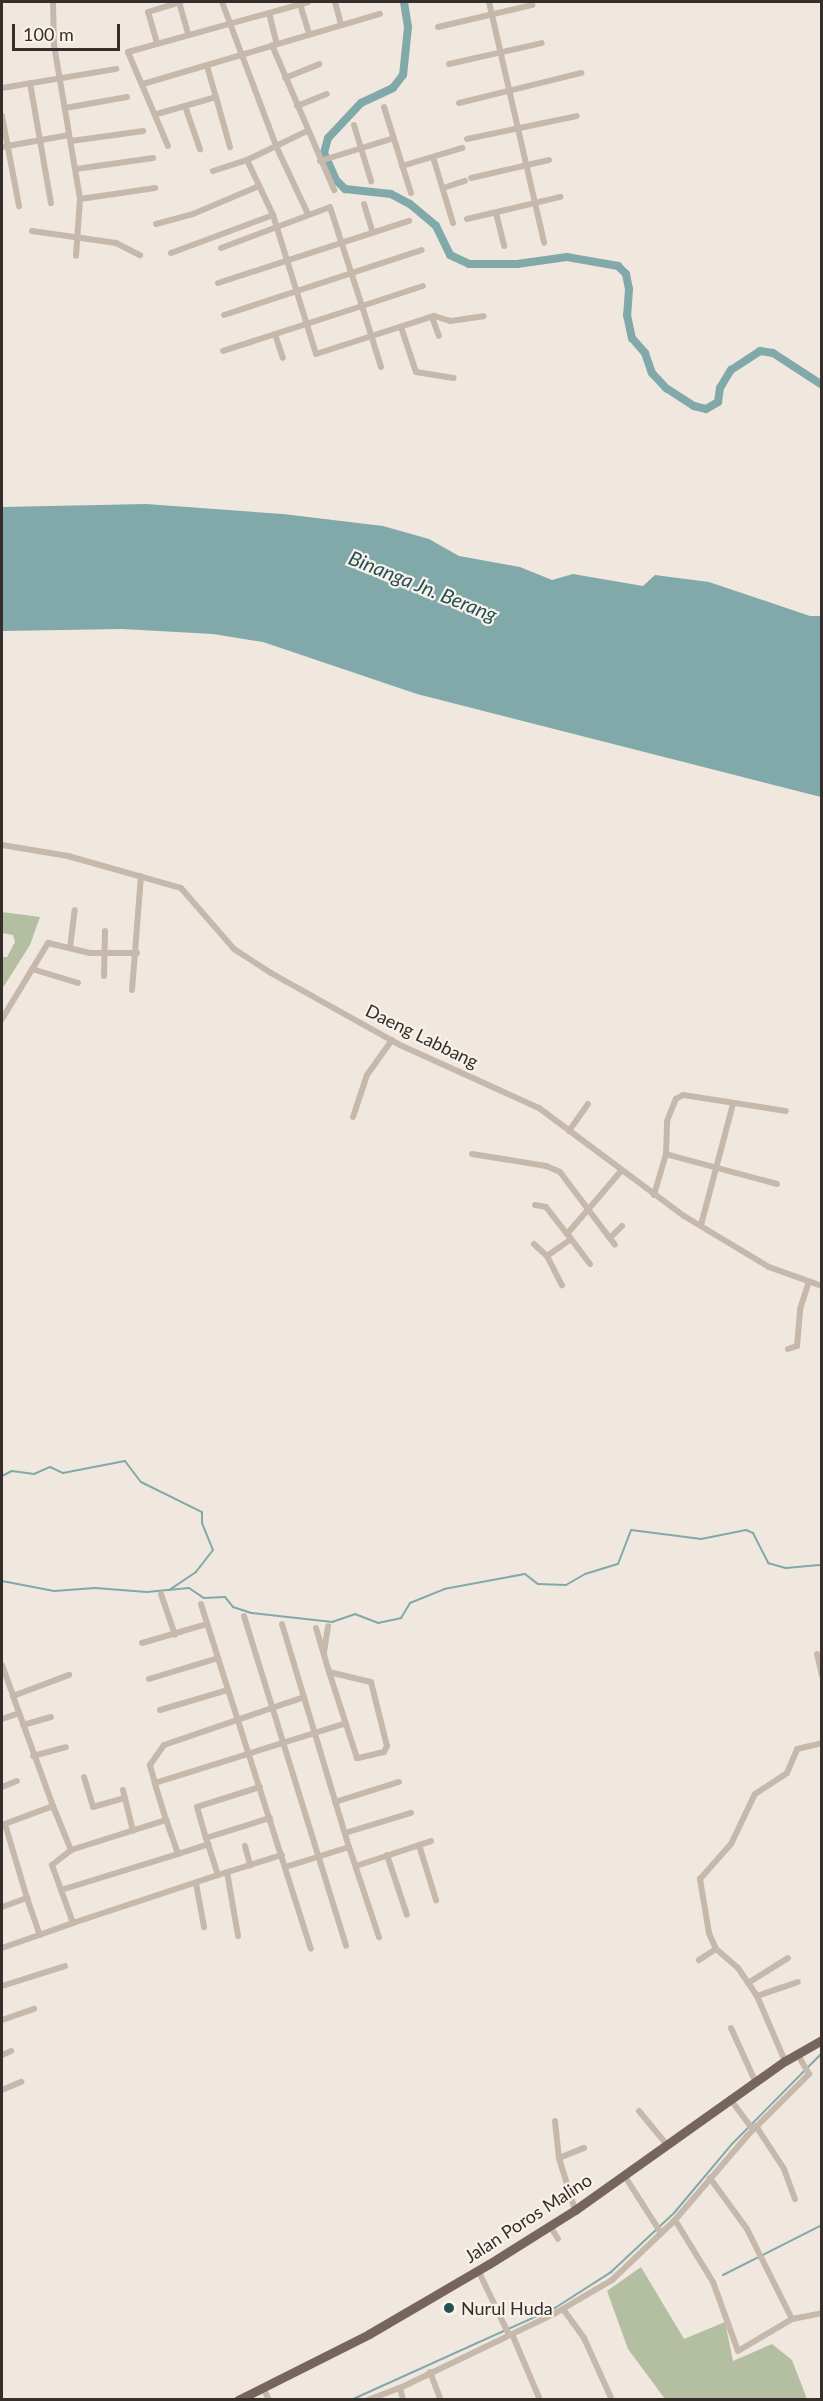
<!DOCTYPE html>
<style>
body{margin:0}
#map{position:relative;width:823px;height:2401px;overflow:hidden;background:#f0e8df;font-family:Lato,sans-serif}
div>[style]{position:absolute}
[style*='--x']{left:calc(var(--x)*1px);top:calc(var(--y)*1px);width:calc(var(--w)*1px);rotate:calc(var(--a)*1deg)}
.green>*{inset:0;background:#b4bea0}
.water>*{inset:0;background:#81a9aa}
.stream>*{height:2px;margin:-1px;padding:0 1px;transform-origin:1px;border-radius:1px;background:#81a9aa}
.canal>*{height:8px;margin:-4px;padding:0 4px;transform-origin:4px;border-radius:4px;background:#81a9aa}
.minor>*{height:6px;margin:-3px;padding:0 3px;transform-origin:3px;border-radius:3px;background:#c7b8ac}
.primary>*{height:9px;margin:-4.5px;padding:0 4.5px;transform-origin:4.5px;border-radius:4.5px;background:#76655d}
.dots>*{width:16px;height:16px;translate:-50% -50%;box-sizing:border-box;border:3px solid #f8f2eb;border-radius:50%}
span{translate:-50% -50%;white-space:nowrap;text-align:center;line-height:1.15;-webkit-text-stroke:4.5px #f8f2eb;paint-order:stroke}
.street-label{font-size:18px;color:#362e2a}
.poi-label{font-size:18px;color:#362e2a}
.left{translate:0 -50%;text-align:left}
.water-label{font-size:20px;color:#245053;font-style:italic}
.frame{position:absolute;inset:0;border:3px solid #362e2a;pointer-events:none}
.scale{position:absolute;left:12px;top:24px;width:108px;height:27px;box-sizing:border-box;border:3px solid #362e2a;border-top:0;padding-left:8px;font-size:18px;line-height:21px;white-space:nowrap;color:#362e2a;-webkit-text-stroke:4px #f8f2eb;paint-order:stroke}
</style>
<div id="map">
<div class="green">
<div style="clip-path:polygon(2px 912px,40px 917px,30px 945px,2px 989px,2px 957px,7px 957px,15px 942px,13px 935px,2px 933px)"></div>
<div style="clip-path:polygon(641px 2267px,684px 2339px,725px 2322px,733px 2361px,772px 2344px,792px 2360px,807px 2399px,665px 2399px,628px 2349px,607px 2291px)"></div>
</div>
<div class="water">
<div style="clip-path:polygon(146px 504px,283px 514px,383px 526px,429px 539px,459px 556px,520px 567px,552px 580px,573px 574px,643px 586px,655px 575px,709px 582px,810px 616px,821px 616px,821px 797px,417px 694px,263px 642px,213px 634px,122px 629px,2px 631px,2px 507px)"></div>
</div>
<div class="stream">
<div style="--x:2;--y:1476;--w:11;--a:-27"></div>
<div style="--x:12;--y:1471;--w:22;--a:8"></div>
<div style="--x:34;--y:1474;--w:17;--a:-24"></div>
<div style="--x:50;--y:1467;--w:14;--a:25"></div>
<div style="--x:63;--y:1473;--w:63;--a:-11"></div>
<div style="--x:125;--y:1461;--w:26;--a:53"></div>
<div style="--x:141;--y:1482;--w:68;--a:26.2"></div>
<div style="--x:202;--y:1512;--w:11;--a:90"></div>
<div style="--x:202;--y:1523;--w:29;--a:68"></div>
<div style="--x:213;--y:1550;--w:28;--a:128"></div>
<div style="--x:196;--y:1572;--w:32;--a:146"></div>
<div style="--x:2;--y:1581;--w:53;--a:10.9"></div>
<div style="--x:54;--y:1591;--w:41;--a:-4.2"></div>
<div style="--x:95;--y:1588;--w:52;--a:4.4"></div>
<div style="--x:147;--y:1592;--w:42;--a:-5.4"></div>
<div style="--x:189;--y:1588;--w:18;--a:34"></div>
<div style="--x:204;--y:1598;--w:21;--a:-3"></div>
<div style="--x:225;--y:1597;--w:13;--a:51"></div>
<div style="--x:233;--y:1607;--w:20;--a:18"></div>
<div style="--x:252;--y:1613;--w:81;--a:6.4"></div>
<div style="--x:332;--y:1622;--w:24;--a:-19"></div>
<div style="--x:355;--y:1614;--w:25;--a:21"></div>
<div style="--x:378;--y:1623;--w:24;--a:-12"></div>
<div style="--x:401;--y:1618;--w:17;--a:-59"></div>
<div style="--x:410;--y:1603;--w:37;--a:-22"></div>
<div style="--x:444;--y:1589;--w:82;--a:-10.5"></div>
<div style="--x:525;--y:1574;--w:16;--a:38"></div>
<div style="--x:538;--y:1584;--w:28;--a:2"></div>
<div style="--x:566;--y:1585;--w:22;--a:-30"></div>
<div style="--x:585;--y:1574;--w:34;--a:-17"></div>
<div style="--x:618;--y:1564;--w:36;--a:-69"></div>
<div style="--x:631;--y:1530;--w:71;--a:7.3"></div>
<div style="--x:701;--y:1539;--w:46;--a:-11.3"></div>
<div style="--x:746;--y:1530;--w:8;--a:23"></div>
<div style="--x:753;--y:1533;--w:34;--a:63"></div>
<div style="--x:768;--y:1563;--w:19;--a:16"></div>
<div style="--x:786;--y:1568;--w:36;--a:-5"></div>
<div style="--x:723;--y:2275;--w:111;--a:-26.8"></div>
<div style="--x:351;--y:2400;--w:224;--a:-24.3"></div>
<div style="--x:555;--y:2308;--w:67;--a:-32.7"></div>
<div style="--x:611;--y:2272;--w:86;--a:-43.1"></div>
<div style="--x:674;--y:2213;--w:90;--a:-50"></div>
<div style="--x:732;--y:2144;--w:128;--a:-45.3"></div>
</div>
<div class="canal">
<div style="--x:404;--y:2;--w:25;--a:81"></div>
<div style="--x:408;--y:27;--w:48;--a:95.9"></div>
<div style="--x:403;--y:75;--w:16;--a:128"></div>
<div style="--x:393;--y:88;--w:35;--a:155"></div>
<div style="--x:361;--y:103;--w:48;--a:133.3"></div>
<div style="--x:328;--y:138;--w:16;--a:105"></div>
<div style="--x:324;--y:153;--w:30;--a:66"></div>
<div style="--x:336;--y:180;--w:13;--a:45"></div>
<div style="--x:345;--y:189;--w:46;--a:6.2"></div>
<div style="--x:391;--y:194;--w:21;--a:28"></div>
<div style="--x:410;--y:204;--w:34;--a:40"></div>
<div style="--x:436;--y:226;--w:32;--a:64"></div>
<div style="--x:450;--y:255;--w:21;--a:25"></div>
<div style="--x:469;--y:264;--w:48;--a:0"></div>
<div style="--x:517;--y:264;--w:50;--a:-8"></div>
<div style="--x:567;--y:257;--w:52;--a:10"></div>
<div style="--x:618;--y:266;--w:11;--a:45"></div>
<div style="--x:626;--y:274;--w:15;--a:79"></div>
<div style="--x:629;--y:289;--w:26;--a:94"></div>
<div style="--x:627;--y:315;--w:24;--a:78"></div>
<div style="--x:632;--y:338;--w:20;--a:49"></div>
<div style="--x:645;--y:353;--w:21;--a:71"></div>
<div style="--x:652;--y:373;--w:21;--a:47"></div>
<div style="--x:666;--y:388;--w:33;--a:33"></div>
<div style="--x:694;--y:406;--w:12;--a:14"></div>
<div style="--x:706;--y:409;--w:14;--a:-30"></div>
<div style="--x:718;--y:402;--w:14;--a:-82"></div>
<div style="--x:720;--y:388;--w:21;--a:-59"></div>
<div style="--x:731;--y:370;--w:35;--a:-33"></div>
<div style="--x:760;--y:351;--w:13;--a:9"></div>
<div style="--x:773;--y:353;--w:59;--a:33.1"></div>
</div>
<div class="minor">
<div style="--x:53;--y:2;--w:43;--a:88.7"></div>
<div style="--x:54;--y:45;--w:156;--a:80.4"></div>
<div style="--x:80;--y:199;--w:57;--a:94"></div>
<div style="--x:179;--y:2;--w:33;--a:74"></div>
<div style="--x:222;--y:2;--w:154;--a:69.4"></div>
<div style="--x:276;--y:146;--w:75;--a:64.8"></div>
<div style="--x:335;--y:2;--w:23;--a:75"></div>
<div style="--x:489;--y:2;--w:247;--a:77.1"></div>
<div style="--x:300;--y:4;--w:31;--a:73"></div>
<div style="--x:269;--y:13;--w:32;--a:76"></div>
<div style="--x:438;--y:27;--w:97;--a:-13.2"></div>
<div style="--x:157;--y:43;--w:32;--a:-106"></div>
<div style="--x:148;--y:12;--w:34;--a:-17"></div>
<div style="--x:272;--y:45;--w:158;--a:66.8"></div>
<div style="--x:449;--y:64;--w:95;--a:-12.7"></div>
<div style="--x:207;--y:66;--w:32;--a:74"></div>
<div style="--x:285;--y:78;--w:37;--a:-22"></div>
<div style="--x:30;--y:83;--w:122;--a:80.1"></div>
<div style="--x:143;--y:84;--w:247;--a:-16.5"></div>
<div style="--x:2;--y:88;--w:116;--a:-9.5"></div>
<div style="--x:459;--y:103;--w:126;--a:-13.8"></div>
<div style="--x:185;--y:106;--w:46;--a:70.8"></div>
<div style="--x:297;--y:106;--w:32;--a:-22"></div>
<div style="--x:384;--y:107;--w:90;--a:72.6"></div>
<div style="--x:65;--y:108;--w:63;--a:-10.1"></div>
<div style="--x:157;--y:114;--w:61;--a:-16.1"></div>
<div style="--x:216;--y:97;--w:52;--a:74.4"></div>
<div style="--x:2;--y:116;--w:92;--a:79.3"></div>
<div style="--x:354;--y:125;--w:59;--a:73.1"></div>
<div style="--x:467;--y:139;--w:112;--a:-11.8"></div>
<div style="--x:71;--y:141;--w:73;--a:-7.9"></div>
<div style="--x:168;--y:146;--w:102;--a:-113.1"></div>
<div style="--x:128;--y:52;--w:187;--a:-15.5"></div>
<div style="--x:2;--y:147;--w:68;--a:-10.2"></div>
<div style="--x:433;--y:157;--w:69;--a:73.1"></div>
<div style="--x:247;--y:160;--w:61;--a:64.7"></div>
<div style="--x:273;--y:215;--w:145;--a:72.8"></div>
<div style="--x:316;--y:354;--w:124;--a:-17.9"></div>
<div style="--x:434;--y:316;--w:17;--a:17"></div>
<div style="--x:450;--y:321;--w:34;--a:-8"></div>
<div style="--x:320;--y:161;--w:77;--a:-17.3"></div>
<div style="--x:402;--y:166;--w:63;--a:-16.7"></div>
<div style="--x:76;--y:169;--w:78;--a:-8.1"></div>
<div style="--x:213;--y:171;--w:36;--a:-18"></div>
<div style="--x:247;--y:160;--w:67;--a:-25.8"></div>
<div style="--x:471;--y:178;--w:80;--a:-13"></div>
<div style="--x:443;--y:188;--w:23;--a:-18"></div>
<div style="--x:80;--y:199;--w:76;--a:-8.3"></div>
<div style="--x:364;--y:204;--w:30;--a:73"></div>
<div style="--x:496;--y:213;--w:34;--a:76"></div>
<div style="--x:467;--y:219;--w:96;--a:-13.3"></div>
<div style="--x:156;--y:224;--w:38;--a:-15"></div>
<div style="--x:193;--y:214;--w:72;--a:-23"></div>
<div style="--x:32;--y:231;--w:85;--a:8.1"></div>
<div style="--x:116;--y:243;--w:27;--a:27"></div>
<div style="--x:221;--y:248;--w:116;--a:-20.6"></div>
<div style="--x:330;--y:207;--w:104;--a:72.1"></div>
<div style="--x:362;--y:306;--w:146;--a:162.1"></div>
<div style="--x:171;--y:253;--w:109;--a:-20.4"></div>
<div style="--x:218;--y:283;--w:201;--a:-18"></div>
<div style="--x:224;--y:315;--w:208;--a:-18.2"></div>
<div style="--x:432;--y:317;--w:20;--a:70"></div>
<div style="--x:401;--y:327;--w:47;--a:71.6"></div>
<div style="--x:416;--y:372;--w:38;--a:9"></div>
<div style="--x:275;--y:334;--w:25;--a:72"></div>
<div style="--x:381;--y:367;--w:64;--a:-107.3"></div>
<div style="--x:362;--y:306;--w:64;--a:-18.2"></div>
<div style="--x:2;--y:845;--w:67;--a:9.5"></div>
<div style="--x:68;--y:856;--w:117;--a:15.8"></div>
<div style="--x:181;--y:888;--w:81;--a:49"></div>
<div style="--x:234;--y:949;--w:44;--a:33"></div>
<div style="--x:271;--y:973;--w:148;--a:29.2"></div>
<div style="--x:400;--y:1045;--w:153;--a:24.4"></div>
<div style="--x:539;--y:1108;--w:181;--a:36.7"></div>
<div style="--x:684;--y:1216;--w:99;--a:31"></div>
<div style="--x:769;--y:1267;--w:56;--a:19.7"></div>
<div style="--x:70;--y:948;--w:38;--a:-83"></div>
<div style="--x:32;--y:969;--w:48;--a:16.9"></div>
<div style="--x:104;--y:976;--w:45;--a:-88.7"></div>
<div style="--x:132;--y:990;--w:114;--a:-85.5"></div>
<div style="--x:2;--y:1019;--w:89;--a:-58.8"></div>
<div style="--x:48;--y:943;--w:43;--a:13.4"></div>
<div style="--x:90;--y:953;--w:47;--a:0"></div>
<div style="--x:353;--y:1117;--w:44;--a:-71.6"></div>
<div style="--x:367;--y:1075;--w:43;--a:-54.5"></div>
<div style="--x:569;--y:1131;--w:33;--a:-55"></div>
<div style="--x:472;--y:1154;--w:75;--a:9.2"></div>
<div style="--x:546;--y:1166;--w:15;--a:23"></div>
<div style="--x:560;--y:1172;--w:91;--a:53"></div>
<div style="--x:777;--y:1184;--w:115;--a:-164.9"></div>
<div style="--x:666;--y:1154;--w:33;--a:-88"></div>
<div style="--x:667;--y:1121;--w:24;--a:-68"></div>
<div style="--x:676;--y:1099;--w:8;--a:-30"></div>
<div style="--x:683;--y:1095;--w:104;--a:8.8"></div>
<div style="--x:654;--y:1195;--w:43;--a:-73.7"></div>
<div style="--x:535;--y:1205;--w:11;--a:10"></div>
<div style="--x:546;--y:1207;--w:34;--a:52"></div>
<div style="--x:701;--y:1225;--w:125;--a:-75.2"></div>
<div style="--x:610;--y:1238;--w:17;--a:-45"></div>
<div style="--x:534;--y:1244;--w:18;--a:43"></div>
<div style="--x:547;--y:1256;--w:33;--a:63"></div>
<div style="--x:547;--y:1256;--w:29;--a:-35"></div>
<div style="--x:590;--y:1264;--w:38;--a:-127"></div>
<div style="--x:567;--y:1234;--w:84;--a:-49.3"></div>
<div style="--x:788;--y:1349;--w:9;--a:-18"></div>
<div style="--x:797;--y:1346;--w:37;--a:-85"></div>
<div style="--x:800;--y:1309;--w:28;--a:-72"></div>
<div style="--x:161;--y:1594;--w:43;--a:71.1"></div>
<div style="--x:201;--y:1604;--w:57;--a:72.5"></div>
<div style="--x:244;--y:1616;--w:345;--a:72.8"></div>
<div style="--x:282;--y:1624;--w:233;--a:73.3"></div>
<div style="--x:349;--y:1847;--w:67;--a:162.6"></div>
<div style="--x:316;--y:1628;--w:46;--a:73.5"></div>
<div style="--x:329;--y:1672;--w:43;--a:13.4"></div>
<div style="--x:371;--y:1682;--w:66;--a:76"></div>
<div style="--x:387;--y:1746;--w:7;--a:117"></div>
<div style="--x:384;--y:1752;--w:28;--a:167"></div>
<div style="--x:357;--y:1758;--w:90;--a:-108"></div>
<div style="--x:142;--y:1643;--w:68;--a:-16.3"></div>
<div style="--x:324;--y:1652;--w:26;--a:-81"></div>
<div style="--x:817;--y:1654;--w:22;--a:77"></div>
<div style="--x:2;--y:1665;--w:33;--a:70"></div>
<div style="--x:149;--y:1679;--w:72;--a:-16.9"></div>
<div style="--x:218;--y:1658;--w:305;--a:72.3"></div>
<div style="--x:160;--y:1710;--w:71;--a:-16.4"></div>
<div style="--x:2;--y:1719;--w:18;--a:-19"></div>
<div style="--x:23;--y:1725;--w:29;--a:-16"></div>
<div style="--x:33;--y:1756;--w:34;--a:-15"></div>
<div style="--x:84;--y:1777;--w:31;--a:73"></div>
<div style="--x:93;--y:1807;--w:33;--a:-16"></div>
<div style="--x:155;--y:1783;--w:19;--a:-106"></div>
<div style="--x:150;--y:1765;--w:24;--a:-55"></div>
<div style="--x:164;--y:1745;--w:148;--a:-18.9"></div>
<div style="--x:2;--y:1787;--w:16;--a:-22"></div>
<div style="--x:260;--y:1787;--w:66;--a:162.4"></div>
<div style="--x:197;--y:1807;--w:32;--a:74"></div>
<div style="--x:206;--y:1838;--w:67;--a:-17.4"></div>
<div style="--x:123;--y:1790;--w:42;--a:76.3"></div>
<div style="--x:335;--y:1802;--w:67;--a:-17.4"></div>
<div style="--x:53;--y:1806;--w:117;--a:-110"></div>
<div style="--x:13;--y:1696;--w:60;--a:-20.6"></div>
<div style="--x:2;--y:1825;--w:54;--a:-20.4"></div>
<div style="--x:53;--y:1806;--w:48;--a:67.8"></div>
<div style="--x:71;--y:1850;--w:100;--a:-17.5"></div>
<div style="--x:166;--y:1820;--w:39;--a:-107"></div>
<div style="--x:155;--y:1783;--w:197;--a:-17.4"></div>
<div style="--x:345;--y:1833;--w:69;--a:-16.9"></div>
<div style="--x:206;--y:1838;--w:39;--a:72"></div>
<div style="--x:218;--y:1875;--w:67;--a:-17.4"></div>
<div style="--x:419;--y:1845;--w:58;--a:72.8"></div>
<div style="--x:245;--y:1846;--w:20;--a:75"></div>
<div style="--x:349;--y:1847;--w:95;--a:71.6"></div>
<div style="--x:178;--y:1854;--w:32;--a:-18"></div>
<div style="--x:387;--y:1855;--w:63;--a:71.6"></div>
<div style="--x:356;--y:1866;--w:79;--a:-18.4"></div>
<div style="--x:227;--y:1872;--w:65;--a:80.2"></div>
<div style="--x:196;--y:1883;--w:45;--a:79.7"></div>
<div style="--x:61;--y:1890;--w:122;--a:-17.1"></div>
<div style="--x:178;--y:1854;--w:36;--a:-109"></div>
<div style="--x:27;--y:1898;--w:39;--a:71"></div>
<div style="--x:2;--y:1907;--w:27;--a:-20"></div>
<div style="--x:27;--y:1898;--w:77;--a:-106.6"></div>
<div style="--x:73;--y:1923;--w:153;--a:-18.3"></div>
<div style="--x:2;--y:1948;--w:75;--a:-19.4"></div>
<div style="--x:73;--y:1923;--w:62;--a:-109.9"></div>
<div style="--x:52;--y:1865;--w:24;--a:-38"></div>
<div style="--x:699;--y:1960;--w:20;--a:-33"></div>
<div style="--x:748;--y:1983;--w:47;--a:-32"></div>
<div style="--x:2;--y:1986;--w:66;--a:-17.6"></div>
<div style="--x:757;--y:1996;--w:43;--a:-18.9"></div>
<div style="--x:2;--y:2020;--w:34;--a:-19"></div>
<div style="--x:731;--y:2028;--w:58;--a:65.6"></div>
<div style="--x:2;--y:2055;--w:10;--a:-24"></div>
<div style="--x:785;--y:2061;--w:71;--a:-113.3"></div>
<div style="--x:757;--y:1996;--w:34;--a:-124"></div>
<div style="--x:738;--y:1968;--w:29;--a:-139"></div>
<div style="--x:716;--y:1949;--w:17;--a:-114"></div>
<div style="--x:709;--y:1933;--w:55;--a:-99.5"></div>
<div style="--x:700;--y:1879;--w:47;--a:-48.5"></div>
<div style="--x:731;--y:1844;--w:55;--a:-64.4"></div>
<div style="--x:755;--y:1794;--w:38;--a:-33"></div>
<div style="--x:787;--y:1773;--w:26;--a:-67"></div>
<div style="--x:797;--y:1749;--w:26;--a:-13"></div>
<div style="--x:2;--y:2090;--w:21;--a:-23"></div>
<div style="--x:730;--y:2099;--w:38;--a:53"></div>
<div style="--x:639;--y:2111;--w:44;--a:50.5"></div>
<div style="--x:555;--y:2121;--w:37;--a:84"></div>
<div style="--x:559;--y:2158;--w:54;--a:72.9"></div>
<div style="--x:756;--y:2126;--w:51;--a:56.9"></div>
<div style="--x:784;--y:2169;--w:32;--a:70"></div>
<div style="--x:559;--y:2158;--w:27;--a:-22"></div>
<div style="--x:624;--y:2175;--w:69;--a:57.5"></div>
<div style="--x:675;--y:2220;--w:73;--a:58.5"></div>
<div style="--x:713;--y:2282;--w:73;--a:70.1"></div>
<div style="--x:738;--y:2351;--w:63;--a:-30.7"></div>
<div style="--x:792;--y:2319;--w:101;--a:-116.6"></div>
<div style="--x:747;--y:2229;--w:63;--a:-126"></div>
<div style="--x:550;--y:2226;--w:15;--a:58"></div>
<div style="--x:478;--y:2270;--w:72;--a:64.5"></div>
<div style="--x:563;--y:2309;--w:36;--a:54"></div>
<div style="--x:584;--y:2338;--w:68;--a:65.7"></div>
<div style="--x:792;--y:2319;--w:31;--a:-11"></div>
<div style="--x:512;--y:2334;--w:72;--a:67"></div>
<div style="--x:430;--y:2372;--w:30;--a:69"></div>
<div style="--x:263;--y:2388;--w:13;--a:63"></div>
<div style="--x:400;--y:2388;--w:12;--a:76"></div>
<div style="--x:368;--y:2400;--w:34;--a:-21"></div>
<div style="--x:400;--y:2388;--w:171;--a:-25.7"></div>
<div style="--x:554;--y:2314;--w:67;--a:-30.4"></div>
<div style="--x:612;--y:2280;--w:87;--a:-43.6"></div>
<div style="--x:675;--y:2220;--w:111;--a:-49.4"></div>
<div style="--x:747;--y:2136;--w:88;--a:-45"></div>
<div style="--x:809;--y:2074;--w:24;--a:-120"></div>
</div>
<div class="primary">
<div style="--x:238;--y:2400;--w:147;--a:-26.7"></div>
<div style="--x:369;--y:2334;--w:139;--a:-30.3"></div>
<div style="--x:489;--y:2264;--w:102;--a:-32.1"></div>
<div style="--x:575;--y:2210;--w:257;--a:-35.4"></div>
<div style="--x:785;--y:2061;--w:43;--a:-29.6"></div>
</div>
<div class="dots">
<div style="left:449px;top:2308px;background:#245053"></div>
</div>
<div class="street-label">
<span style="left:422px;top:1036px;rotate:26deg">Daeng Labbang</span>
<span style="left:528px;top:2218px;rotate:-33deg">Jalan Poros Malino</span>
</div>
<div class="poi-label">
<span class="left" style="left:461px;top:2308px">Nurul Huda</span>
</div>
<div class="water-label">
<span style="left:423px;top:586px;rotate:22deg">Binanga Jn. Berang</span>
</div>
<div class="frame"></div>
<div class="scale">100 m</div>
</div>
